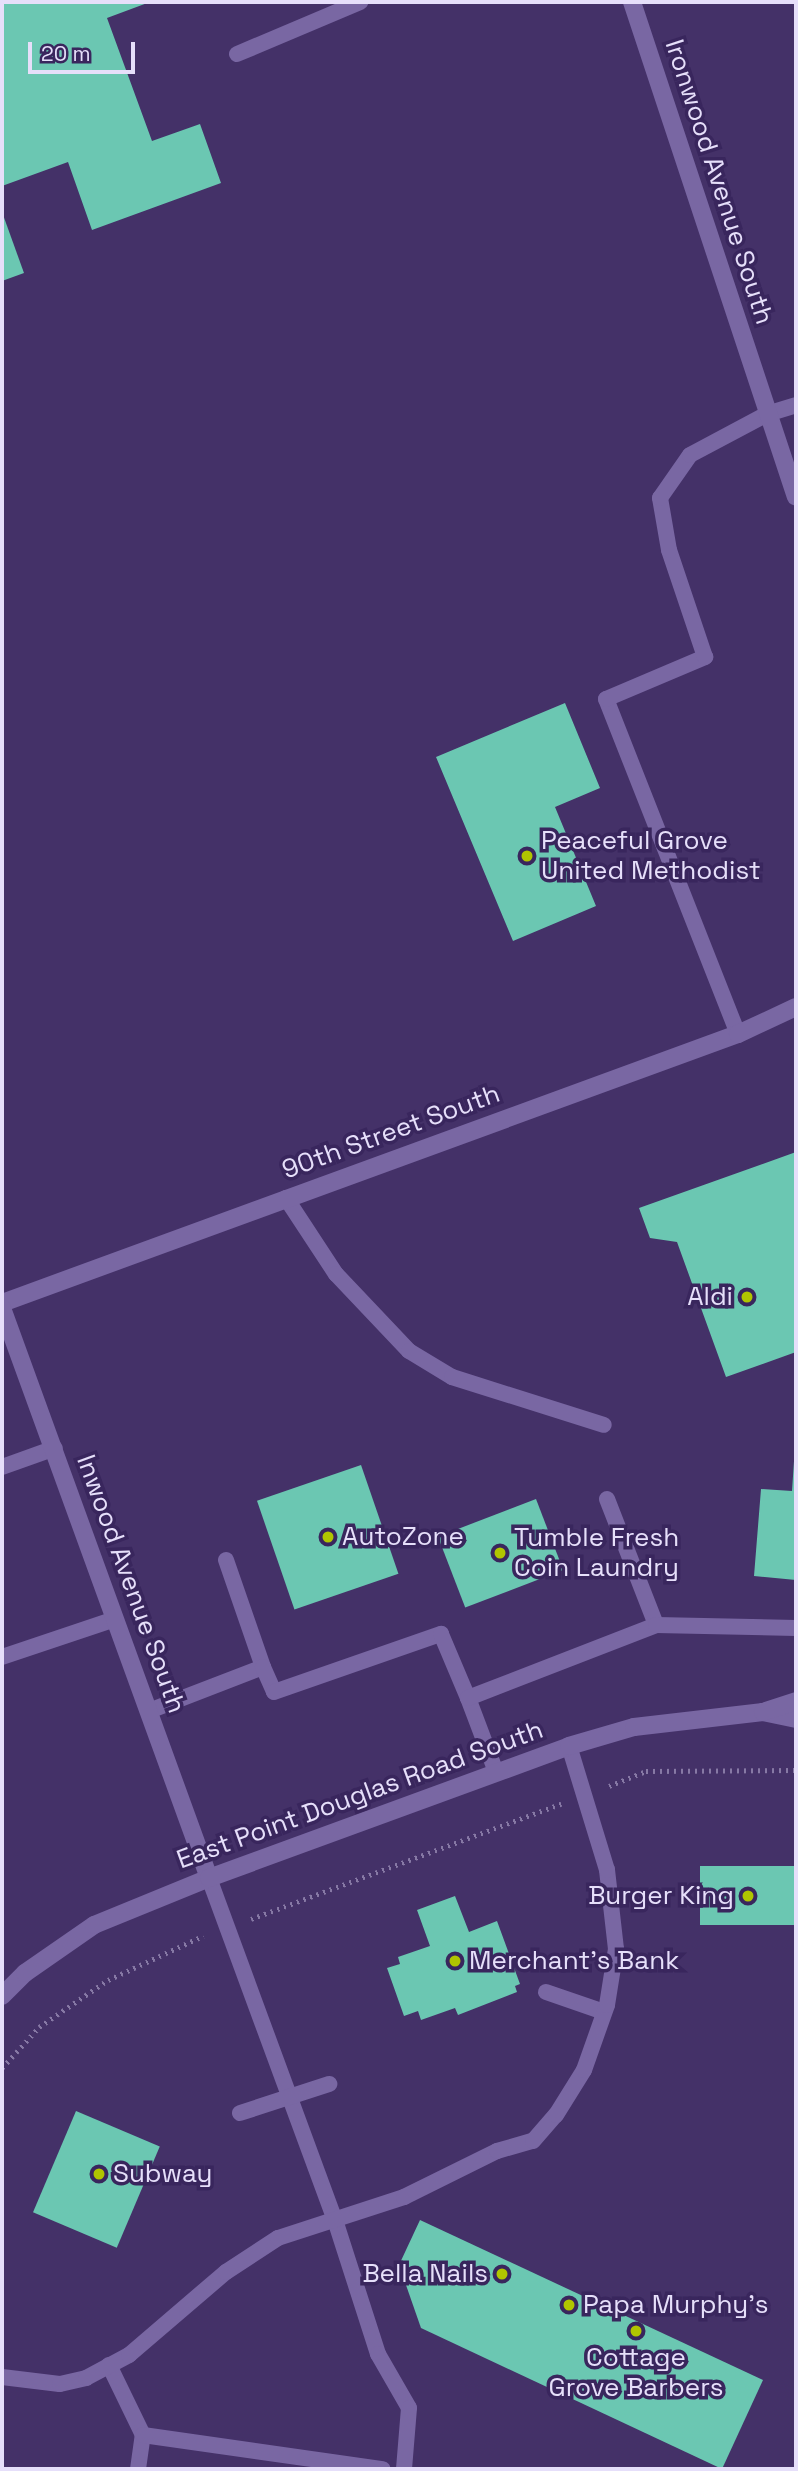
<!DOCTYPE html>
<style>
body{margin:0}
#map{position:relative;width:798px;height:2471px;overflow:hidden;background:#443168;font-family:"Space Grotesk",sans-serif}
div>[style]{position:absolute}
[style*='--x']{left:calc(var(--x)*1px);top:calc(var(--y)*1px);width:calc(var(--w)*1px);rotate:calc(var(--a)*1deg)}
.building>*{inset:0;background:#6bc7b2;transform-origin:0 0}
.path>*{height:4.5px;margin-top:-2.25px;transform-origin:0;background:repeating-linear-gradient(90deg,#8779a5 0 2px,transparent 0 7px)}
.service>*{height:16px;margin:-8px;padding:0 8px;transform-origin:8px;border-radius:8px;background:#7967a3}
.minor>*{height:18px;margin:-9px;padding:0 9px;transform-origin:9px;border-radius:9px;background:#7967a3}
.tertiary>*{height:18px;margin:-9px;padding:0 9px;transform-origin:9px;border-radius:9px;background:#7967a3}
.dots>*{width:19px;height:19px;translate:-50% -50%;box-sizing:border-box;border:4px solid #39265d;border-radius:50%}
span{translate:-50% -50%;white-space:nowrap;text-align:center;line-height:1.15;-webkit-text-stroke:7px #39265d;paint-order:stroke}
.street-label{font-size:26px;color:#e6dffa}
.poi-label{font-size:26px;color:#e6dffa}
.left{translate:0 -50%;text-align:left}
.right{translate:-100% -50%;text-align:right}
.frame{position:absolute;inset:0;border:4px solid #e6dffa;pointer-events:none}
.scale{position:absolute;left:28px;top:42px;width:107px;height:32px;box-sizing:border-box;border:4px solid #e6dffa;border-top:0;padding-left:9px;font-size:21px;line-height:24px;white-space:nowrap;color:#e6dffa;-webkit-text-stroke:5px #39265d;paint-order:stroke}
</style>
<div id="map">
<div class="building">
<div style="clip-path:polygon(2px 2px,150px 2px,107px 18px,152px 141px,200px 124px,221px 183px,92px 230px,68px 162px,2px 186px)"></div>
<div style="clip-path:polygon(2px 212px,24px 273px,2px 281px)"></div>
<div style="clip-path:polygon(565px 703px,600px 788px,555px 807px,596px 906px,513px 941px,436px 757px)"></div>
<div style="clip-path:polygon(796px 1152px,796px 1352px,726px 1377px,677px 1242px,650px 1238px,639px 1208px)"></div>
<div style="clip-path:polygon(794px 1461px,796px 1580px,754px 1576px,761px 1489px,792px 1491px)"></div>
<div style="left:361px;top:1465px;width:115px;height:110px;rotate:71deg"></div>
<div style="left:536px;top:1499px;width:76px;height:105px;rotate:69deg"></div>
<div style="left:796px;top:1866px;width:59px;height:96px;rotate:90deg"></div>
<div style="clip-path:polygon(455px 1896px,469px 1932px,497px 1921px,520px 1984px,515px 1986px,517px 1992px,458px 2015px,455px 2008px,421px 2020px,418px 2011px,404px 2016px,387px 1968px,400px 1964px,398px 1957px,430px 1946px,417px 1910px)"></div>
<div style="left:76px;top:2111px;width:91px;height:110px;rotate:23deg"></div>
<div style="clip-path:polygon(420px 2220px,763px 2380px,722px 2469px,421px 2328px,399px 2265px)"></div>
</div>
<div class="path">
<div style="--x:609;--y:1786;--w:40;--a:-22"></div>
<div style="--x:646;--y:1771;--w:150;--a:-0.4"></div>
<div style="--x:251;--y:1919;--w:331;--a:-20.4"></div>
<div style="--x:2;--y:2068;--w:55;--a:-47.9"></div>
<div style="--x:39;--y:2027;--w:83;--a:-34.3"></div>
<div style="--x:108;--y:1980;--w:105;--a:-24.9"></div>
</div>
<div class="service">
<div style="--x:237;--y:54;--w:134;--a:-22.9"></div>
<div style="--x:738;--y:1034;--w:360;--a:-111.5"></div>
<div style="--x:606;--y:699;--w:108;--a:-23"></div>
<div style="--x:705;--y:657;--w:113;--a:-108.6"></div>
<div style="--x:669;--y:550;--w:53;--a:-99.8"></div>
<div style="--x:660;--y:498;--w:52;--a:-55.1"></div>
<div style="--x:690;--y:455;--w:87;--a:-28"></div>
<div style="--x:767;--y:414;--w:30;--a:-17"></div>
<div style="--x:286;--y:1198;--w:91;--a:56.7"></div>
<div style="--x:336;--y:1274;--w:106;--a:46.5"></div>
<div style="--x:409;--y:1351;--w:50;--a:31.2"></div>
<div style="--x:452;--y:1377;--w:159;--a:17.5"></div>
<div style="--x:2;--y:1467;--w:56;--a:-19.7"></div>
<div style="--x:607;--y:1499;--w:135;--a:68.7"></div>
<div style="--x:226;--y:1560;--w:113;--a:70.9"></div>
<div style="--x:2;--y:1657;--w:119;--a:-18.6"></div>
<div style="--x:149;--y:1711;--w:122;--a:-21.1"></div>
<div style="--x:263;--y:1667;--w:27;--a:66"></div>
<div style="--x:274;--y:1692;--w:177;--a:-19.2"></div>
<div style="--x:441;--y:1634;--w:69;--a:67.1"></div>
<div style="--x:496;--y:1772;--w:79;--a:-110.7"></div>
<div style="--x:468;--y:1698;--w:202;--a:-21.2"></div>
<div style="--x:656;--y:1625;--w:140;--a:1.2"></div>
<div style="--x:209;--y:1878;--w:364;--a:69.8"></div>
<div style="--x:335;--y:2220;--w:141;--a:72.2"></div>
<div style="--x:378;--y:2354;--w:62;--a:60.1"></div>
<div style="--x:409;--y:2408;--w:61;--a:94.7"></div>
<div style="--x:546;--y:1992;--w:61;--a:19"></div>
<div style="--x:240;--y:2113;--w:94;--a:-18"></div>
<div style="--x:109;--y:2365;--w:78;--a:64.1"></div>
<div style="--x:2;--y:2377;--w:58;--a:6.9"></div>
<div style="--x:60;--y:2384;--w:27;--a:-13"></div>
<div style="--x:86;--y:2378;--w:49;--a:-28.1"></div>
<div style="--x:129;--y:2355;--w:128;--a:-40.6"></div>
<div style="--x:226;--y:2272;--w:62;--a:-33.2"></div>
<div style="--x:278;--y:2238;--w:133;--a:-18"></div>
<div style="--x:404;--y:2197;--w:104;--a:-26.3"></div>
<div style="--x:497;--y:2151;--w:37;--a:-16"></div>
<div style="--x:533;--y:2141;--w:35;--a:-49"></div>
<div style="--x:556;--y:2115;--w:53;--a:-58.1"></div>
<div style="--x:584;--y:2070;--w:69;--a:-70.5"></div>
<div style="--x:607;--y:2005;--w:57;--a:-80.9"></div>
<div style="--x:616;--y:1949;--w:80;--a:-96.5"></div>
<div style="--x:607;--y:1870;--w:130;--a:-107"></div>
<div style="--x:138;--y:2469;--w:34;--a:-82"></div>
<div style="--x:143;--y:2435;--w:242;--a:8.1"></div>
</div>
<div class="minor">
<div style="--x:632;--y:2;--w:521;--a:71.67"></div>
</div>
<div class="tertiary">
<div style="--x:2;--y:1303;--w:784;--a:-20.08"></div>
<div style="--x:738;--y:1034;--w:64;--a:-25"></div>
<div style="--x:2;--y:1308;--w:606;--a:70.04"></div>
<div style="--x:763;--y:1712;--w:34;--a:12"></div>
<div style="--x:2;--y:1996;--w:33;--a:-45"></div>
<div style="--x:25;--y:1973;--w:84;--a:-34.8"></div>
<div style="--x:94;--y:1925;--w:124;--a:-22.2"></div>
<div style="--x:209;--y:1878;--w:383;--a:-20.1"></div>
<div style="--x:569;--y:1746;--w:68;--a:-16.3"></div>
<div style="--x:634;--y:1727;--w:130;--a:-6.6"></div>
<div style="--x:763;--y:1712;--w:35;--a:-18"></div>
</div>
<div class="dots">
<div style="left:527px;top:856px;background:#b0c500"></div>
<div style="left:747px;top:1297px;background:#b0c500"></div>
<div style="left:328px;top:1537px;background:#b0c500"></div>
<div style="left:500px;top:1553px;background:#b0c500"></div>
<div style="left:748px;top:1896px;background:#b0c500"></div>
<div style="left:455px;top:1961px;background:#b0c500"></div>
<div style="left:99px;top:2174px;background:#b0c500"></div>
<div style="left:502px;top:2274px;background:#b0c500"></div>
<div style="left:569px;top:2305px;background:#b0c500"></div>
<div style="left:636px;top:2331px;background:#b0c500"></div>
</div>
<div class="street-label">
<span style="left:719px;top:182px;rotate:72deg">Ironwood Avenue South</span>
<span style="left:391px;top:1132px;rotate:-20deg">90th Street South</span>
<span style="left:131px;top:1584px;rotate:70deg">Inwood Avenue South</span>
<span style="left:360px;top:1795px;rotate:-20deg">East Point Douglas Road South</span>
</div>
<div class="poi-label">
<span class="left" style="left:541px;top:856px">Peaceful Grove<br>United Methodist</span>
<span class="right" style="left:733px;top:1297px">Aldi</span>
<span class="left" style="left:342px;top:1537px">AutoZone</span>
<span class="left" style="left:514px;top:1553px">Tumble Fresh<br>Coin Laundry</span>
<span class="right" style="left:734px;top:1896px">Burger King</span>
<span class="left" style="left:469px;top:1961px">Merchant's Bank</span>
<span class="left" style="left:113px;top:2174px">Subway</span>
<span class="right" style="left:488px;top:2274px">Bella Nails</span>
<span class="left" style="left:583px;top:2305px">Papa Murphy's</span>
<span style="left:636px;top:2373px">Cottage<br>Grove Barbers</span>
</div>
<div class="frame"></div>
<div class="scale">20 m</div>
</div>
